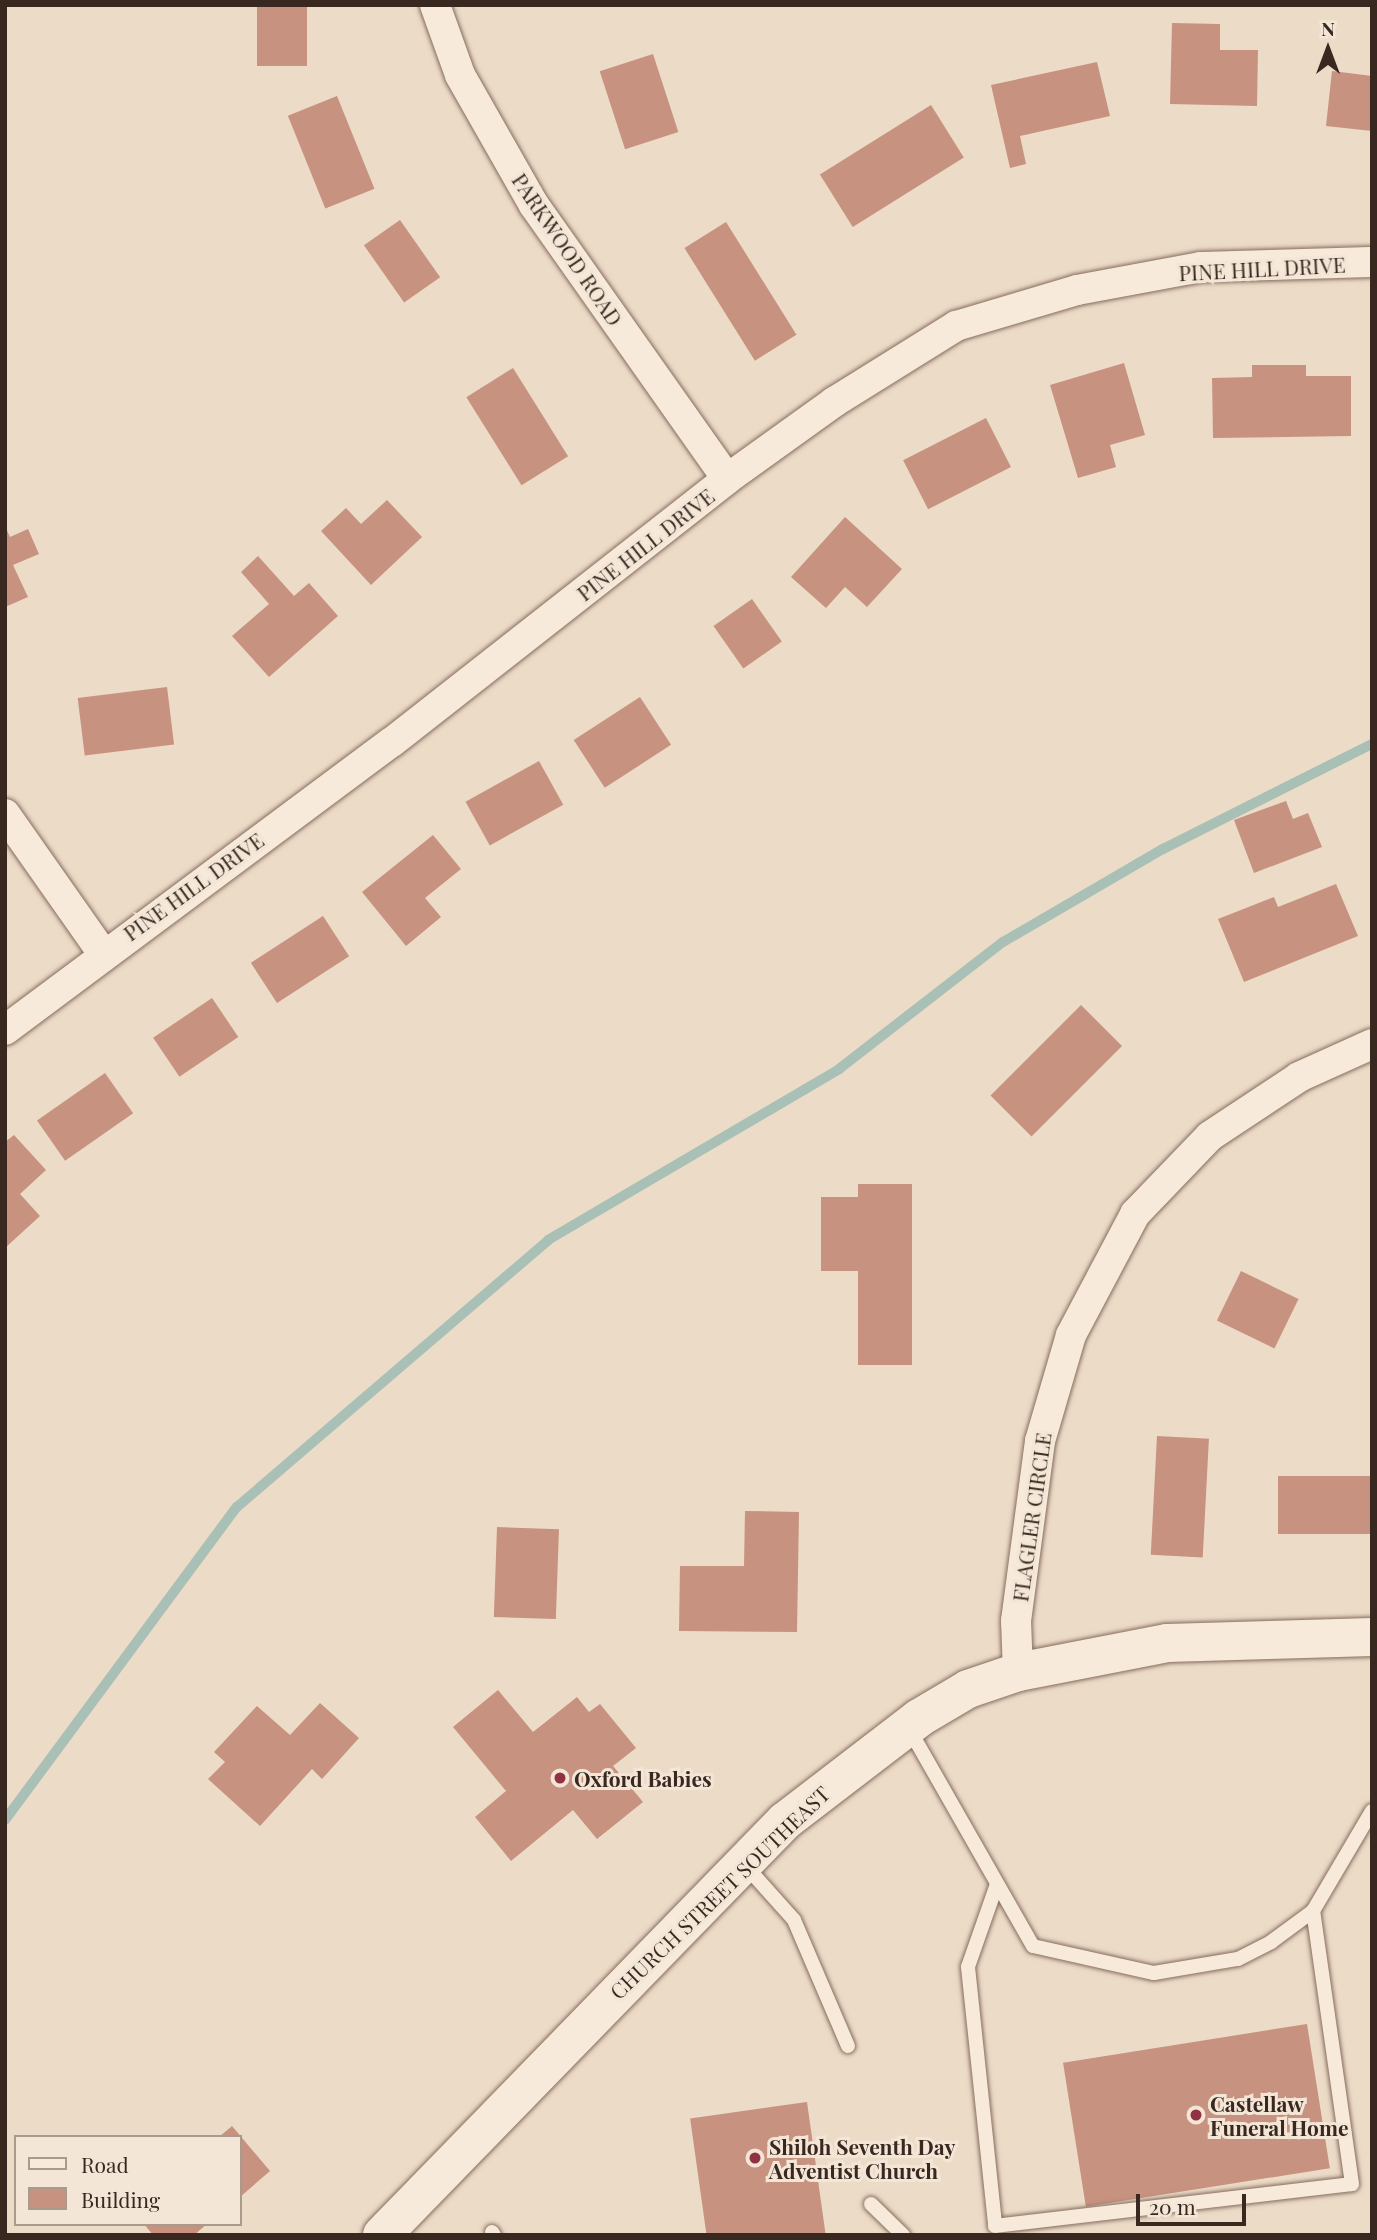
<!DOCTYPE html>
<style>
body{margin:0}
#map{position:relative;width:1377px;height:2240px;overflow:hidden;background:#ecdbc7;font-family:"Playfair Display",serif}
div>[style]{position:absolute}
[style*='--x']{left:calc(var(--x)*1px);top:calc(var(--y)*1px);width:calc(var(--w)*1px);rotate:calc(var(--a)*1deg)}
.stream>*{height:10px;margin:-5px;padding:0 5px;transform-origin:5px;border-radius:5px;background:#a8c0b5}
.building>*{inset:0;background:#c79280;transform-origin:0 0}
.roads{filter:drop-shadow(0 0 2px #866d5e) drop-shadow(0 0 2px #866d5e)}
.lane>*{height:14px;margin:-7px;padding:0 7px;transform-origin:7px;border-radius:7px;background:#f7eada}
.street>*{height:30px;margin:-15px;padding:0 15px;transform-origin:15px;border-radius:15px;background:#f7eada}
.secondary>*{height:38px;margin:-19px;padding:0 19px;transform-origin:19px;border-radius:19px;background:#f7eada}
.dots>*{width:19px;height:19px;translate:-50% -50%;box-sizing:border-box;border:4px solid #f3e6d6;border-radius:50%}
span{translate:-50% -50%;white-space:nowrap;text-align:center;line-height:1.15;-webkit-text-stroke:6px #f3e6d6;paint-order:stroke}
.street-label{font-size:21px;color:#382820}
.poi-label{font-size:21px;color:#382820;font-weight:700}
.left{translate:0 -50%;text-align:left}
.frame{position:absolute;inset:0;border:7px solid #382820;pointer-events:none}
.legend{position:absolute;left:14px;top:2135px;width:228px;height:91px;box-sizing:border-box;background:#f3e6d6;border:2px solid #a89a8d;margin:0;padding:9px 12px;list-style:none;font-size:21px;color:#382820}
.legend li{display:flex;align-items:center;gap:14px;height:35px}
.legend b{width:35px;border:2px solid #a89a8d}
.north{position:absolute;left:1293px;top:14px;width:70px;height:70px;-webkit-text-stroke:5px #f3e6d6;paint-order:stroke;rotate:0deg;font-size:19px;font-weight:700;line-height:28px;text-align:center;color:#382820}
.north::after{content:'';display:block;margin:auto;width:24px;height:32px;background:#382820;clip-path:polygon(50% 0,100% 100%,50% 72%,0 100%)}
.scale{position:absolute;left:1136px;top:2194px;width:110px;height:32px;box-sizing:border-box;border:4px solid #382820;border-top:0;padding-left:9px;font-size:21px;line-height:24px;white-space:nowrap;color:#382820;-webkit-text-stroke:5px #f3e6d6;paint-order:stroke}
</style>
<div id="map">
<div class="stream">
<div style="--x:5;--y:1820;--w:390;--a:-53.5"></div>
<div style="--x:237;--y:1507;--w:410;--a:-40.6"></div>
<div style="--x:548;--y:1240;--w:338;--a:-30.4"></div>
<div style="--x:839;--y:1069;--w:207;--a:-37.8"></div>
<div style="--x:1003;--y:942;--w:185;--a:-30.2"></div>
<div style="--x:1163;--y:849;--w:234;--a:-26.7"></div>
</div>
<div class="building">
<div style="left:257px;top:5px;width:50px;height:61px"></div>
<div style="clip-path:polygon(1172px 23px,1220px 24px,1220px 50px,1258px 50px,1257px 106px,1170px 104px)"></div>
<div style="left:653px;top:54px;width:82px;height:56px;rotate:72deg"></div>
<div style="clip-path:polygon(1097px 62px,1110px 116px,1020px 136px,1026px 164px,1010px 168px,991px 85px)"></div>
<div style="clip-path:polygon(1332px 71px,1372px 76px,1372px 131px,1326px 126px)"></div>
<div style="left:337px;top:96px;width:100px;height:53px;rotate:68deg"></div>
<div style="left:931px;top:105px;width:62px;height:131px;rotate:58deg"></div>
<div style="left:400px;top:220px;width:70px;height:44px;rotate:55deg"></div>
<div style="left:726px;top:222px;width:133px;height:49px;rotate:58deg"></div>
<div style="clip-path:polygon(1124px 363px,1145px 435px,1110px 445px,1116px 467px,1078px 478px,1050px 385px)"></div>
<div style="clip-path:polygon(1252px 365px,1306px 365px,1306px 376px,1351px 376px,1351px 436px,1213px 438px,1212px 378px,1252px 377px)"></div>
<div style="left:513px;top:368px;width:104px;height:55px;rotate:58deg"></div>
<div style="left:986px;top:418px;width:55px;height:93px;rotate:63deg"></div>
<div style="clip-path:polygon(387px 500px,422px 537px,371px 585px,321px 531px,346px 508px,361px 524px)"></div>
<div style="clip-path:polygon(845px 517px,902px 569px,867px 607px,845px 587px,826px 608px,791px 577px)"></div>
<div style="clip-path:polygon(5px 526px,10px 537px,28px 529px,39px 554px,13px 565px,28px 597px,5px 607px)"></div>
<div style="clip-path:polygon(258px 556px,294px 596px,309px 583px,338px 616px,269px 677px,232px 636px,269px 604px,241px 572px)"></div>
<div style="left:752px;top:599px;width:52px;height:47px;rotate:55deg"></div>
<div style="left:167px;top:687px;width:58px;height:90px;rotate:83deg"></div>
<div style="left:640px;top:697px;width:57px;height:79px;rotate:57deg"></div>
<div style="left:539px;top:761px;width:50px;height:84px;rotate:61deg"></div>
<div style="clip-path:polygon(1286px 801px,1293px 819px,1308px 813px,1322px 847px,1254px 873px,1234px 820px)"></div>
<div style="clip-path:polygon(433px 835px,461px 869px,425px 898px,441px 917px,406px 946px,362px 892px)"></div>
<div style="clip-path:polygon(1336px 884px,1358px 936px,1244px 982px,1218px 919px,1274px 897px,1278px 907px)"></div>
<div style="left:323px;top:916px;width:48px;height:86px;rotate:57deg"></div>
<div style="left:212px;top:998px;width:47px;height:71px;rotate:56deg"></div>
<div style="left:1081px;top:1005px;width:58px;height:128px;rotate:45deg"></div>
<div style="left:105px;top:1073px;width:49px;height:83px;rotate:55deg"></div>
<div style="clip-path:polygon(14px 1135px,46px 1170px,20px 1194px,40px 1216px,5px 1248px,5px 1142px)"></div>
<div style="clip-path:polygon(858px 1184px,912px 1184px,912px 1365px,858px 1365px,858px 1271px,821px 1271px,821px 1197px,858px 1197px)"></div>
<div style="left:1241px;top:1271px;width:64px;height:55px;rotate:26deg"></div>
<div style="left:1157px;top:1436px;width:52px;height:119px;rotate:3deg"></div>
<div style="left:1372px;top:1476px;width:58px;height:94px;rotate:90deg"></div>
<div style="clip-path:polygon(745px 1511px,799px 1512px,797px 1632px,679px 1631px,680px 1566px,744px 1566px)"></div>
<div style="left:497px;top:1527px;width:62px;height:90px;rotate:2deg"></div>
<div style="clip-path:polygon(498px 1690px,533px 1732px,577px 1697px,589px 1712px,600px 1704px,636px 1748px,613px 1766px,643px 1802px,597px 1839px,573px 1810px,511px 1861px,475px 1817px,506px 1791px,453px 1727px)"></div>
<div style="clip-path:polygon(320px 1703px,359px 1738px,322px 1779px,312px 1769px,260px 1826px,208px 1779px,225px 1762px,214px 1752px,257px 1706px,290px 1735px)"></div>
<div style="left:1307px;top:2024px;width:146px;height:247px;rotate:81deg"></div>
<div style="left:807px;top:2102px;width:134px;height:118px;rotate:82deg"></div>
<div style="clip-path:polygon(232px 2126px,270px 2171px,240px 2197px,240px 2137px,219px 2137px)"></div>
<div style="clip-path:polygon(144px 2224px,207px 2224px,194px 2235px,153px 2235px)"></div>
</div>
<div class="roads">
<div class="lane">
<div style="--x:908;--y:1727;--w:252;--a:60.3"></div>
<div style="--x:1033;--y:1946;--w:124;--a:12.6"></div>
<div style="--x:1154;--y:1973;--w:85;--a:-9.5"></div>
<div style="--x:1238;--y:1959;--w:37;--a:-27"></div>
<div style="--x:1271;--y:1942;--w:52;--a:-36.4"></div>
<div style="--x:1313;--y:1911;--w:116;--a:-59.5"></div>
<div style="--x:744;--y:1864;--w:75;--a:48.2"></div>
<div style="--x:794;--y:1920;--w:137;--a:66.8"></div>
<div style="--x:997;--y:1884;--w:88;--a:109.3"></div>
<div style="--x:968;--y:1967;--w:260;--a:84"></div>
<div style="--x:995;--y:2226;--w:359;--a:-6.7"></div>
<div style="--x:1352;--y:2184;--w:276;--a:-98.1"></div>
<div style="--x:871;--y:2204;--w:45;--a:44.1"></div>
<div style="--x:492;--y:2232;--w:4;--a:56"></div>
</div>
<div class="street">
<div style="--x:435;--y:5;--w:74;--a:70.3"></div>
<div style="--x:460;--y:75;--w:150;--a:60.4"></div>
<div style="--x:534;--y:205;--w:335;--a:54.8"></div>
<div style="--x:5;--y:814;--w:169;--a:54.9"></div>
<div style="--x:5;--y:1030;--w:482;--a:-36.7"></div>
<div style="--x:392;--y:742;--w:426;--a:-38.1"></div>
<div style="--x:727;--y:479;--w:132;--a:-35.7"></div>
<div style="--x:834;--y:402;--w:144;--a:-31.9"></div>
<div style="--x:956;--y:326;--w:126;--a:-16.6"></div>
<div style="--x:1077;--y:290;--w:126;--a:-10.5"></div>
<div style="--x:1201;--y:267;--w:171;--a:-1.7"></div>
<div style="--x:1018;--y:1672;--w:51;--a:-92.2"></div>
<div style="--x:1016;--y:1621;--w:182;--a:-82.4"></div>
<div style="--x:1040;--y:1441;--w:110;--a:-73.7"></div>
<div style="--x:1071;--y:1335;--w:137;--a:-62.1"></div>
<div style="--x:1135;--y:1214;--w:108;--a:-46.1"></div>
<div style="--x:1210;--y:1136;--w:107;--a:-33.5"></div>
<div style="--x:1299;--y:1077;--w:80;--a:-24.3"></div>
</div>
<div class="secondary">
<div style="--x:382;--y:2235;--w:578;--a:-45.77"></div>
<div style="--x:785;--y:1821;--w:169;--a:-37.5"></div>
<div style="--x:919;--y:1718;--w:57;--a:-30.6"></div>
<div style="--x:968;--y:1689;--w:53;--a:-18.8"></div>
<div style="--x:1018;--y:1672;--w:152;--a:-11"></div>
<div style="--x:1167;--y:1643;--w:205;--a:-1.7"></div>
</div>
</div>
<div class="dots">
<div style="left:560px;top:1778px;background:#913242"></div>
<div style="left:1196px;top:2115px;background:#913242"></div>
<div style="left:755px;top:2158px;background:#913242"></div>
</div>
<div class="street-label">
<span style="left:568px;top:249px;rotate:56deg">PARKWOOD ROAD</span>
<span style="left:1262px;top:268px;rotate:-3deg">PINE HILL DRIVE</span>
<span style="left:645px;top:544px;rotate:-38deg">PINE HILL DRIVE</span>
<span style="left:193px;top:886px;rotate:-36deg">PINE HILL DRIVE</span>
<span style="left:1031px;top:1517px;rotate:-82deg">FLAGLER CIRCLE</span>
<span style="left:719px;top:1892px;rotate:-44deg">CHURCH STREET SOUTHEAST</span>
</div>
<div class="poi-label">
<span class="left" style="left:574px;top:1778px">Oxford Babies</span>
<span class="left" style="left:1210px;top:2115px">Castellaw<br>Funeral Home</span>
<span class="left" style="left:769px;top:2158px">Shiloh Seventh Day<br>Adventist Church</span>
</div>
<div class="frame"></div>
<ul class="legend">
<li><b style="height:9px;background:#f7eada"></b>Road</li>
<li><b style="height:19px;background:#c79280"></b>Building</li>
</ul>
<div class="north">N</div>
<div class="scale">20 m</div>
</div>
